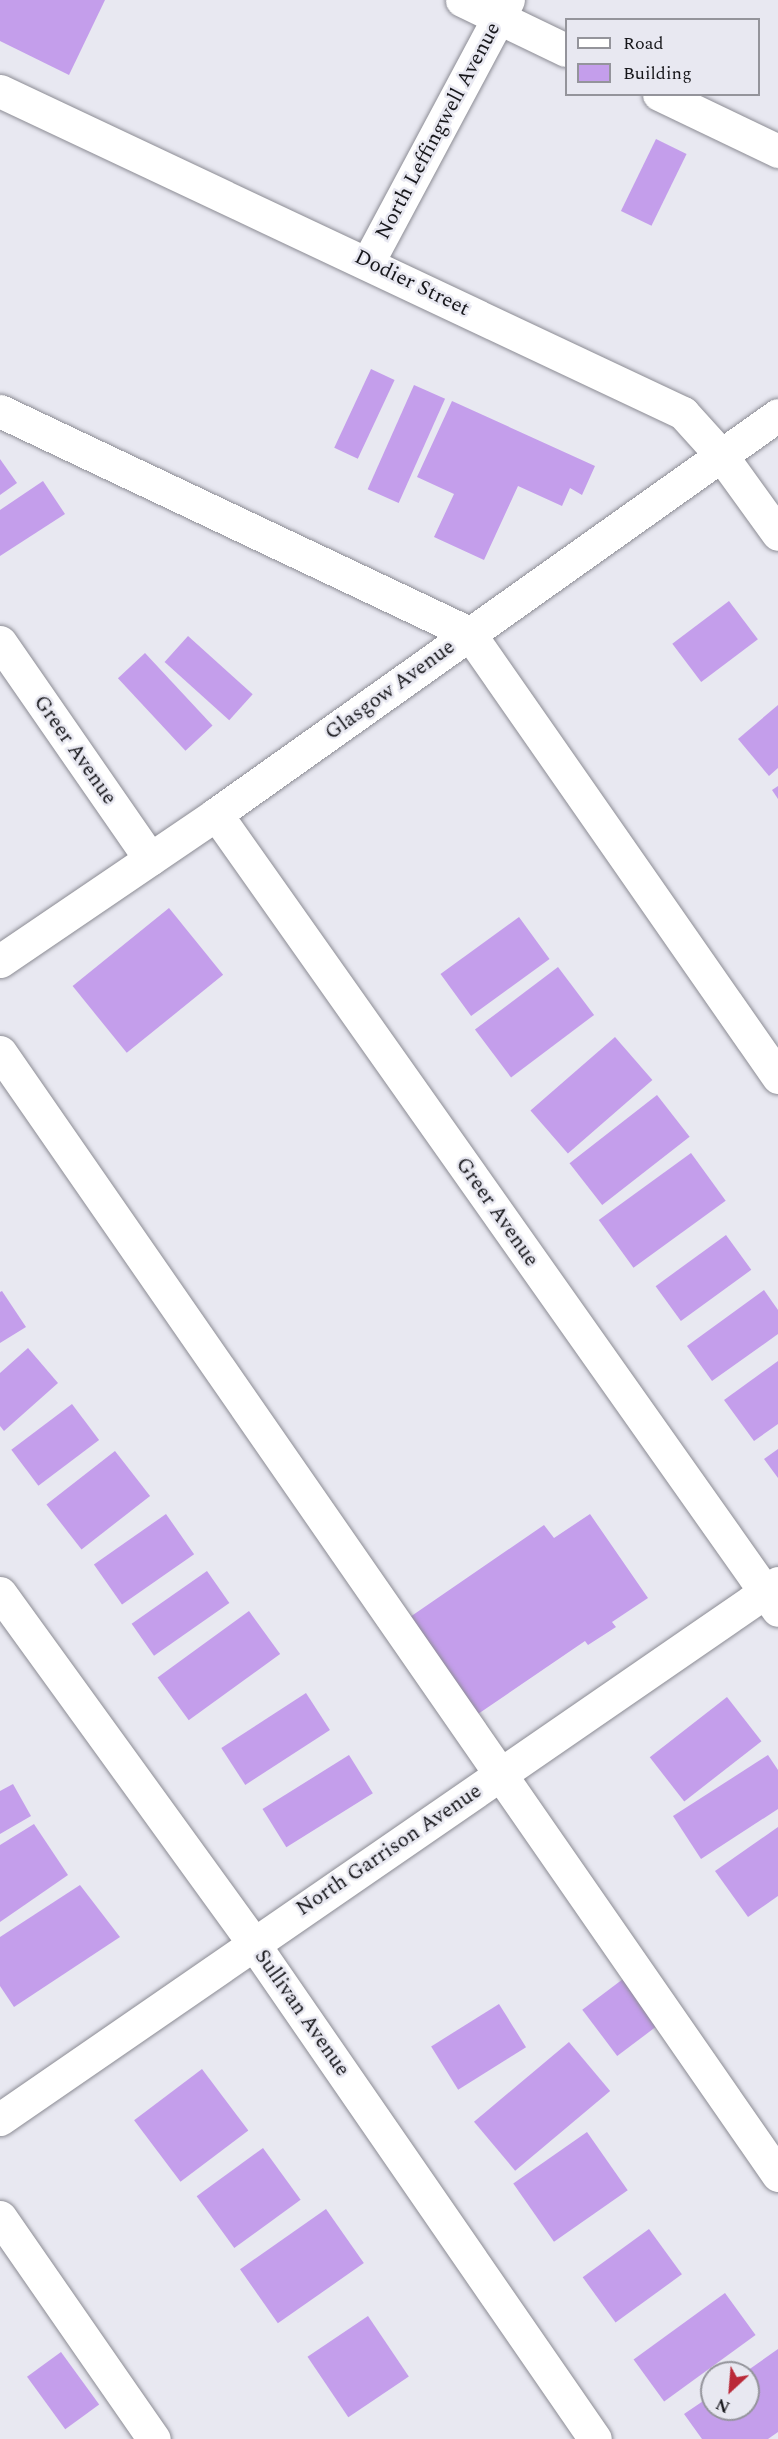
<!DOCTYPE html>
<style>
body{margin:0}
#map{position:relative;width:778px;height:2439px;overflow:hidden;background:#e8e8f1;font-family:Spectral,serif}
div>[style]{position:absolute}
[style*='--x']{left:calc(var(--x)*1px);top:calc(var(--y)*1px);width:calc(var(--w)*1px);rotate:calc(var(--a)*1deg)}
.building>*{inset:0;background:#c49eeb;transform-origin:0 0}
.roads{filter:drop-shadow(0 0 2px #8c8c94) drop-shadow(0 0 2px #8c8c94)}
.minor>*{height:33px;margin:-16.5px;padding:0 16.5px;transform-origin:16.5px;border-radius:16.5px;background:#fff}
span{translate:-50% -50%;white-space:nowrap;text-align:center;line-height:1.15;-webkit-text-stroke:5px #e8e8f1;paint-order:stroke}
.street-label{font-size:21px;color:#16161a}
.legend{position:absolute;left:565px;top:18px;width:195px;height:78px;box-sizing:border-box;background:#e8e8f1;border:2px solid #94949b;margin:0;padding:8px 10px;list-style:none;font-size:18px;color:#16161a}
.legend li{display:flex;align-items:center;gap:12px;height:30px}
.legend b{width:30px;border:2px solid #94949b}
.north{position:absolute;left:700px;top:2361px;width:60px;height:60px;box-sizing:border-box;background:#e8e8f1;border:2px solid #94949b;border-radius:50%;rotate:206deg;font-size:16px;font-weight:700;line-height:24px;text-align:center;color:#16161a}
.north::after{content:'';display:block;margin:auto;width:21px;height:27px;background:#ba2938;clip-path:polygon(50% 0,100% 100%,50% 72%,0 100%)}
</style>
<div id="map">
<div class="building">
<div style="clip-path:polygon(0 0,105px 0,69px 75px,0 41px)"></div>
<div style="left:656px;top:139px;width:34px;height:80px;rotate:26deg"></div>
<div style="left:371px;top:369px;width:26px;height:87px;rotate:25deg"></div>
<div style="left:414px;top:385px;width:34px;height:114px;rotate:24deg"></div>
<div style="clip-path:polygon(452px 401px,595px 466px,582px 495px,570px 488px,562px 506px,518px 486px,484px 560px,434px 537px,454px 494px,417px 477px)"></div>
<div style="clip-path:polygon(0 459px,17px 483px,0 495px)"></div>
<div style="clip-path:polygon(43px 481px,65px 514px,0 556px,0 510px)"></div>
<div style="left:729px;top:601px;width:48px;height:71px;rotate:53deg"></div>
<div style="left:188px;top:636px;width:87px;height:35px;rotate:42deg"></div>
<div style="left:145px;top:653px;width:99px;height:37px;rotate:47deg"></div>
<div style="clip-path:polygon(778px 705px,778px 768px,769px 776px,738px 739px)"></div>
<div style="clip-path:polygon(778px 786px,778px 799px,772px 790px)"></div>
<div style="left:169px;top:908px;width:86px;height:124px;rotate:51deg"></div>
<div style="left:519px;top:917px;width:52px;height:97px;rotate:54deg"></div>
<div style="left:558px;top:967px;width:60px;height:104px;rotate:53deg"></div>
<div style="left:615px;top:1037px;width:57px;height:112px;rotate:49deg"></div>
<div style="left:657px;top:1095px;width:53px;height:111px;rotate:52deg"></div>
<div style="left:691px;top:1153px;width:59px;height:114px;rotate:54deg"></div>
<div style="left:726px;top:1235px;width:43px;height:87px;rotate:54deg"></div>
<div style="clip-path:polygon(764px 1290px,778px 1310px,778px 1334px,712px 1381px,687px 1346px)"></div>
<div style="clip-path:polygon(2px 1291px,26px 1327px,0 1343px,0 1292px)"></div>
<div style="clip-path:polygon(28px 1348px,58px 1383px,4px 1431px,0 1426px,0 1373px)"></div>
<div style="clip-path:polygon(778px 1361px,778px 1424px,754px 1441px,724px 1400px)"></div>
<div style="left:72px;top:1404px;width:45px;height:76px;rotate:53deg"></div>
<div style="clip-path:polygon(778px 1449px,778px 1478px,764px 1459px)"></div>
<div style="left:115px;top:1451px;width:57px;height:87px;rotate:52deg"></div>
<div style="left:166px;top:1514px;width:49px;height:88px;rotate:55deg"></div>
<div style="clip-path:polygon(590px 1514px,648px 1598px,612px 1622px,616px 1627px,588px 1645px,585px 1641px,478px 1714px,410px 1617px,544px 1525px,554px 1538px)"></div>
<div style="left:207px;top:1571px;width:39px;height:92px;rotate:55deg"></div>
<div style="left:249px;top:1611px;width:53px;height:113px;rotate:54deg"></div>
<div style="left:306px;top:1693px;width:44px;height:101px;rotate:57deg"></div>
<div style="left:727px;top:1697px;width:56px;height:98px;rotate:52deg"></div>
<div style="left:349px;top:1755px;width:45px;height:102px;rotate:58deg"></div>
<div style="clip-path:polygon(768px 1755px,778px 1770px,778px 1809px,701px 1859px,673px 1816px)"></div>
<div style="clip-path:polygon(13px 1784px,31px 1816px,0 1834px,0 1791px)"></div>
<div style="clip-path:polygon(34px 1824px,68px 1875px,0 1922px,0 1845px)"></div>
<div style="clip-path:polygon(778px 1827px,778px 1896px,748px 1917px,715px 1871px)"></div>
<div style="clip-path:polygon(80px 1885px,120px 1937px,14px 2007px,0 1986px,0 1937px)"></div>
<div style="left:623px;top:1979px;width:58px;height:51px;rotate:53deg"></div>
<div style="left:499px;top:2004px;width:51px;height:80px;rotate:58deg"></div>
<div style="left:569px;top:2042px;width:64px;height:124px;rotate:50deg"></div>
<div style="left:202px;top:2069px;width:77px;height:85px;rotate:53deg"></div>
<div style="left:587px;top:2132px;width:71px;height:90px;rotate:55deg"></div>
<div style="left:263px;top:2148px;width:64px;height:82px;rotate:54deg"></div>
<div style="left:326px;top:2209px;width:66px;height:105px;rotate:55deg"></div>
<div style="left:649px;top:2229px;width:56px;height:82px;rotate:54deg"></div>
<div style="left:725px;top:2293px;width:52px;height:113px;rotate:54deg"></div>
<div style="left:368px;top:2316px;width:73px;height:73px;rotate:56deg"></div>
<div style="clip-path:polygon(778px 2349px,778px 2432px,768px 2439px,702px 2439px,684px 2414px,712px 2395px,712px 2409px,748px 2409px,748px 2373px,744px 2373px)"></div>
<div style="left:61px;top:2352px;width:65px;height:42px;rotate:54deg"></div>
</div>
<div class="roads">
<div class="minor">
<div style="--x:462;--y:0;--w:115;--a:25.7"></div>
<div style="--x:0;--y:91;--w:755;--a:25.24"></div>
<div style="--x:683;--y:413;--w:57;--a:47.9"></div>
<div style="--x:721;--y:455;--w:97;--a:54.2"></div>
<div style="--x:659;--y:94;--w:132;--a:25.6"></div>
<div style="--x:368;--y:262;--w:297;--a:-61.9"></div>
<div style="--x:0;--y:411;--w:519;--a:25.33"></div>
<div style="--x:469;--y:633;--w:541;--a:55.16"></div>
<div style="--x:0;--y:642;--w:264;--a:55.3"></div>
<div style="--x:216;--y:814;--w:974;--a:54.78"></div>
<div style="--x:0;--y:961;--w:261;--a:-34.2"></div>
<div style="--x:216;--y:814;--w:689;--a:-35.37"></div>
<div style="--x:0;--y:1052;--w:1366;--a:55.29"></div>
<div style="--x:0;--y:1593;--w:432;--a:54.1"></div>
<div style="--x:253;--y:1943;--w:602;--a:55.41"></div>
<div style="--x:0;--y:2119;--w:945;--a:-34.56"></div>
<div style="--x:0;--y:2217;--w:270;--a:55.3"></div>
</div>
</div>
<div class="street-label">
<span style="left:438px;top:131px;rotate:-62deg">North Leffingwell Avenue</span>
<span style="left:412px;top:283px;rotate:26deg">Dodier Street</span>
<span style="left:390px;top:690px;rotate:-36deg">Glasgow Avenue</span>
<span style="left:75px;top:750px;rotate:55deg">Greer Avenue</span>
<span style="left:497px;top:1212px;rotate:55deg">Greer Avenue</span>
<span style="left:389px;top:1850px;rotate:-34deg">North Garrison Avenue</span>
<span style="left:302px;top:2013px;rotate:55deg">Sullivan Avenue</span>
</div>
<ul class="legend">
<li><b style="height:8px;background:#fff"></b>Road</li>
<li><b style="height:16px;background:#c49eeb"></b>Building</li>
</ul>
<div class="north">N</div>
</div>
